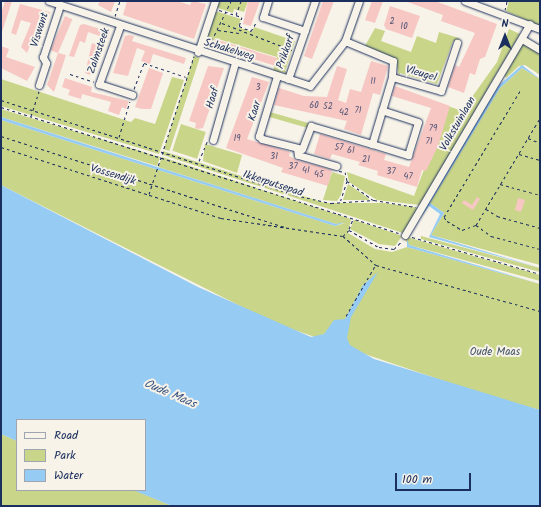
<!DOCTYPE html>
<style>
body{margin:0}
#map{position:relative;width:541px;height:507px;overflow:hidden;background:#f7f3e8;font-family:Kalam,sans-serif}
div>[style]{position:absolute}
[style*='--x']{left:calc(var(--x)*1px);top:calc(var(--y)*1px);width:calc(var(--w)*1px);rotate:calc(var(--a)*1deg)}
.green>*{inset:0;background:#c9d589;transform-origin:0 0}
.water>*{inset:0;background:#96cbf4}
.building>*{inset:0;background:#f7c7c3;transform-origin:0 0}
.path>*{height:1px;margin-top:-0.5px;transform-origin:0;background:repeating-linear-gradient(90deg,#1b2f5e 0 3px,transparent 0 6px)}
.roads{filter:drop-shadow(0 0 1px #1b2f5e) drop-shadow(0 0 1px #1b2f5e)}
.minor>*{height:7px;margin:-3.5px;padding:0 3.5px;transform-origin:3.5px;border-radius:3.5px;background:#f7f3e8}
span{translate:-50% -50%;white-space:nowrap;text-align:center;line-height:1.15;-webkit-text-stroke:4px #f7f3e8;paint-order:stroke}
.number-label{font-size:9px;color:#525577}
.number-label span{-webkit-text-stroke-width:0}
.street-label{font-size:11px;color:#1b2f5e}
.park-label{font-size:11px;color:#465869}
.water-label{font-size:12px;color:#3a5684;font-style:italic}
.frame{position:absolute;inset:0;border:2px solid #1b2f5e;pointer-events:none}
.legend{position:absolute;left:16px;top:419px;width:130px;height:72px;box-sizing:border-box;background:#f7f3e8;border:1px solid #9fa5b1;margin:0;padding:5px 7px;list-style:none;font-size:12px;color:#1b2f5e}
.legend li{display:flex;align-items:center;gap:8px;height:20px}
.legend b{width:20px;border:1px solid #9fa5b1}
.north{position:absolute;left:485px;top:16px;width:40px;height:40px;-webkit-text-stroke:3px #f7f3e8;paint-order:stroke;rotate:0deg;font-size:11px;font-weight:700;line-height:16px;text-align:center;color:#1b2f5e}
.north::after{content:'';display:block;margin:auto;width:14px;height:18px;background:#1b2f5e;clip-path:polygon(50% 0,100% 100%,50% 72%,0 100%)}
.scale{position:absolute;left:395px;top:473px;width:76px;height:18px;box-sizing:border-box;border:2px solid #1b2f5e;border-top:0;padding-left:5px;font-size:12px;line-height:14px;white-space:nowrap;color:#1b2f5e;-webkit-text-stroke:3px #f7f3e8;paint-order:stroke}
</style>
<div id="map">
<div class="green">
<div style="clip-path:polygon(218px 1px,248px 1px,244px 12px,234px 9px,233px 13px,218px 8px)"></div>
<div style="clip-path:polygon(509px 1px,540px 1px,540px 26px,506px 11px)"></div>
<div style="clip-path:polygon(215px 11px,241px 19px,238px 27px,252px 32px,254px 27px,295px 41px,285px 71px,288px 73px,273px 71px,277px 57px,215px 38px,212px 46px,204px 44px)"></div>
<div style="clip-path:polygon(375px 28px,385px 31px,381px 41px,411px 52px,417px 36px,436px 43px,439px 32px,459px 38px,458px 42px,453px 41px,437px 84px,400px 73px,399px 76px,396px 60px,365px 46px)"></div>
<div style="clip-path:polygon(509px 29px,520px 34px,420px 205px,377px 200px,349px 182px,347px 172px,414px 196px,448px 106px,462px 111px,497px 62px)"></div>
<div style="clip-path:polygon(520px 42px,540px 54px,540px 75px,525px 65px,519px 66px,506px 78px,503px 72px)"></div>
<div style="left:194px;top:56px;width:6px;height:98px;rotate:18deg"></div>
<div style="clip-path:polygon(522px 68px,540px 79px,540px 265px,431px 235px,444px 213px,430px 203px,500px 88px)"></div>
<div style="clip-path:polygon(172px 77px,184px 80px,159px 154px,1px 106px,1px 79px,131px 122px,135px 118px,155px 124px)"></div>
<div style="clip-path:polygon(1px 109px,160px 157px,157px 166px,1px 117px)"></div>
<div style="left:270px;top:112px;width:40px;height:5px;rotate:16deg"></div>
<div style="clip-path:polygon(1px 120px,335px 226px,345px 223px,336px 224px,158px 167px,162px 157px,351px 219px,348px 233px,375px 249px,392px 252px,407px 247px,540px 284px,540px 410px,485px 395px,274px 323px,1px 185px)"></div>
<div style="left:181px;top:124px;width:26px;height:28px;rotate:18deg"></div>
<div style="clip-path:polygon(205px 144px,242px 155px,237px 173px,203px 161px)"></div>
<div style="clip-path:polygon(163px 151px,325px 203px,384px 203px,420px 208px,403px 233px,163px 155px)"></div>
<div style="clip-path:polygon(332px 172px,345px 176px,341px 195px,337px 201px,323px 200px)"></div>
<div style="clip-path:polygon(348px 184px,368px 198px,369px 200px,343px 200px)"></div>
<div style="clip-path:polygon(354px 220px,391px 232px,402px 236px,395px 246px,379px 244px,350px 229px)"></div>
<div style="clip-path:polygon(421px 236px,540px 268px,540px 272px,421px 239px)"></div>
<div style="clip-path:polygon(407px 237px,540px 275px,540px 281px,409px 245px,404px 239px)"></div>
<div style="clip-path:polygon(1px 434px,17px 441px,17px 490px,134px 490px,172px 506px,1px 506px)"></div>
</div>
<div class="water">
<div style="clip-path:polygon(522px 65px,540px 79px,522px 68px,500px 88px,430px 203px,444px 213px,431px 235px,540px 268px,429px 237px,440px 214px,429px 206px,412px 229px,498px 86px)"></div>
<div style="clip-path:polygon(1px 117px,336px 224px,345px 222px,335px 226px,1px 120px)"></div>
<div style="clip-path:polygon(1px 185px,198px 287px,311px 337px,324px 334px,334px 320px,345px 319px,363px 285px,378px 272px,351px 317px,347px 338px,350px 345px,374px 359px,540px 410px,540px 506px,172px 506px,133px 490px,145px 490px,145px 420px,17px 420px,17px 441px,1px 434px)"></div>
<div style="clip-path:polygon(407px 239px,409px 245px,540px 284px,407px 247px)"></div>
</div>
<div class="building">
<div style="clip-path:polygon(5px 1px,12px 1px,2px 32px,1px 13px)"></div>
<div style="clip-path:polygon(100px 1px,115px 1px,111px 12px,98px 5px)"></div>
<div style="clip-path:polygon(127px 1px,177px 1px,190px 5px,192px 1px,206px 4px,194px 39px,123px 15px)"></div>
<div style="clip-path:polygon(248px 1px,260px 1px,251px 26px,243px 24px)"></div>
<div style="clip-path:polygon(323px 1px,334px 1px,312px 59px,304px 56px)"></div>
<div style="clip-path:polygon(372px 1px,383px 1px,375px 23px,365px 20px)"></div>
<div style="clip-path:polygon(405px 1px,435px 1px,497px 24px,485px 57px,480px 59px,475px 75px,470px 73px,464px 93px,448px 87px,455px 65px,459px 67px,475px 33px,441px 21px,443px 15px)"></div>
<div style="clip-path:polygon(20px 4px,50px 12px,48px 19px,44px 17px,41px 27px,38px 26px,27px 53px,21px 47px,31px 23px,21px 20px,16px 35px,11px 33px)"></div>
<div style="clip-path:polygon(390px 6px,420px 16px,412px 38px,386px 29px,384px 25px)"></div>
<div style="left:65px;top:16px;width:8px;height:37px;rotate:23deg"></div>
<div style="clip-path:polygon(84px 24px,110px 32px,108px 39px,88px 32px,85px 43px,80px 41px,74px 57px,69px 56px,80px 25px)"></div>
<div style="clip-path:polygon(129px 35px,134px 36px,132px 41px,186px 58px,184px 64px,153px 54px,150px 64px,141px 61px,145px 51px,137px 48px,128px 76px,113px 73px,125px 36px)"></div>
<div style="left:215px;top:39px;width:65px;height:8px;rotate:17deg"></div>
<div style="clip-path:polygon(92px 43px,101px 46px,90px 75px,85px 73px)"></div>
<div style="clip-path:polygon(1px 46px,9px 49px,6px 57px,35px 67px,27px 81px,1px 68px)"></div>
<div style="clip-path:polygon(58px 53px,66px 55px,54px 92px,47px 85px)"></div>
<div style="clip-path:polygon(371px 61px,388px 66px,387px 70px,380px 95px,373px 93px,361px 135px,344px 129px,347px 121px,274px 105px,279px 88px,304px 96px,327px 97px,337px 66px,347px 69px,338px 100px,346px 103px,350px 89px,361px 92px)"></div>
<div style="clip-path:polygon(208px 66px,224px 68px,203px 128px,198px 129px,195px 128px,196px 123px,189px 121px)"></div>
<div style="clip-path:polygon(149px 68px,163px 73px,151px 109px,142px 109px,135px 107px)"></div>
<div style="clip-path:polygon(252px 77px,269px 82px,247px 139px,290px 152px,289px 156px,297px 160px,332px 170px,328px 186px,281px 172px,283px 168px,226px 148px)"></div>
<div style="clip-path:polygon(65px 78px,92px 87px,91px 92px,129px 101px,126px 109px,122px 107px,119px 115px,108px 111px,111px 102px,82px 94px,81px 99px,68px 95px,70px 90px,62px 87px)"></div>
<div style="clip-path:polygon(395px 86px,450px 106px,438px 146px,426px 171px,422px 170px,417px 187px,377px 175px,378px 171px,358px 165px,360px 162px,332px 154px,330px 159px,314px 154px,320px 134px,386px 154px,384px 160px,409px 167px,431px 108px,392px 96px)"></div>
<div style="clip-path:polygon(477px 197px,480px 199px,473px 210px,462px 203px,464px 200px,472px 205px)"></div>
<div style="clip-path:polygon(518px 198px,525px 200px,521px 212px,515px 210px)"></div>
</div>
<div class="path">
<div style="--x:219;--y:10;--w:24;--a:17"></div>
<div style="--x:242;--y:17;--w:9;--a:108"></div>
<div style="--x:239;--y:26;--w:13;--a:23"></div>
<div style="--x:251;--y:31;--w:12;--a:-59"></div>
<div style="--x:505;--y:10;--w:9;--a:-77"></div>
<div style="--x:236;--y:15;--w:15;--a:-70"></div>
<div style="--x:115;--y:16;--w:16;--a:-72"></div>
<div style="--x:222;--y:23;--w:75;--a:21.1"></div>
<div style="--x:218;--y:30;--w:21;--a:8"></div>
<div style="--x:209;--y:46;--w:50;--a:-63.9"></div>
<div style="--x:280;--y:69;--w:34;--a:-73"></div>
<div style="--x:70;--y:74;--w:25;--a:18"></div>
<div style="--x:134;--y:89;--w:28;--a:-69"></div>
<div style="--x:144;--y:63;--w:44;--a:18.4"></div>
<div style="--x:520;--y:91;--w:147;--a:121.1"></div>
<div style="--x:444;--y:217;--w:5;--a:53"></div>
<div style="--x:447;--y:221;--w:17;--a:31"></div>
<div style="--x:462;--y:230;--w:15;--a:-20"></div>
<div style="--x:476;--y:225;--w:125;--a:-59.1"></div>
<div style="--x:1;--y:100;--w:309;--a:17.9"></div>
<div style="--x:295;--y:195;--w:37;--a:13"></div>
<div style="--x:331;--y:203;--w:43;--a:-4"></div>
<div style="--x:374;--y:200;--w:42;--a:9.7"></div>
<div style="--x:1;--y:107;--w:417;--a:17.6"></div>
<div style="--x:31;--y:116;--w:26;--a:-72"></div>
<div style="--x:1;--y:136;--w:298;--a:17.8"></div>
<div style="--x:119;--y:137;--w:37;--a:-73"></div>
<div style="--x:528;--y:138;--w:13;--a:23"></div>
<div style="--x:1;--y:147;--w:231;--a:17.9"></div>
<div style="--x:221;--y:218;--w:123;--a:8.4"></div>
<div style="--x:343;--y:236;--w:44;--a:41.3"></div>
<div style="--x:376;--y:265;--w:170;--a:15.7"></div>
<div style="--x:519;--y:154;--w:22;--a:16"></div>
<div style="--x:199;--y:161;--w:21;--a:-67"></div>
<div style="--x:339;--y:171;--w:6;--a:9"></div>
<div style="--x:345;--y:172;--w:9;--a:77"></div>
<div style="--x:347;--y:181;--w:22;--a:108"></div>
<div style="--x:347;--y:181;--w:32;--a:36"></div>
<div style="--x:500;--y:184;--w:41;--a:15.4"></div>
<div style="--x:149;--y:194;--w:145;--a:-71.9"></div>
<div style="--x:486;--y:209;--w:13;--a:32"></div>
<div style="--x:497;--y:216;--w:45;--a:15.6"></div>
<div style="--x:476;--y:225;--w:19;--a:36"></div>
<div style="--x:491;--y:236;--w:51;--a:14.9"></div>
<div style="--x:349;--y:229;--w:11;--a:-68"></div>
<div style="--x:343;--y:236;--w:8;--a:-45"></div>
<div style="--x:349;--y:230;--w:34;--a:30"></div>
<div style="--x:379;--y:247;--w:15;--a:8"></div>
<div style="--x:394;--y:249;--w:11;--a:-45"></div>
<div style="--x:412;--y:237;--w:133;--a:16.1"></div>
<div style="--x:346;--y:316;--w:58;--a:-59.9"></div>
</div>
<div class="roads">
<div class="minor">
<div style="--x:49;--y:1;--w:274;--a:18"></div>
<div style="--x:310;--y:86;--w:57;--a:-52.1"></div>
<div style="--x:345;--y:41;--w:42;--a:-70.7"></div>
<div style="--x:268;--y:1;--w:17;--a:107"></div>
<div style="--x:263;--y:17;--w:44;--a:18.4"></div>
<div style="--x:465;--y:1;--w:80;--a:20.5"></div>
<div style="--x:120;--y:26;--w:62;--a:109.9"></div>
<div style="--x:99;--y:84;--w:35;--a:18"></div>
<div style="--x:522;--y:39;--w:21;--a:31"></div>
<div style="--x:345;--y:41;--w:52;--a:22.6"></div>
<div style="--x:393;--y:61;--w:16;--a:94"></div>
<div style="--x:392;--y:77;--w:70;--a:106.6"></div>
<div style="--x:372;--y:144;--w:38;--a:17"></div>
<div style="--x:408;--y:155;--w:34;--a:-73"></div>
<div style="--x:418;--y:122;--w:38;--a:-162"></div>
<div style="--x:198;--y:52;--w:54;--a:-71.6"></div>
<div style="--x:277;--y:76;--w:63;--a:106.7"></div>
<div style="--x:259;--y:136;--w:4;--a:45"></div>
<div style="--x:262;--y:139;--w:41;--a:14"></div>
<div style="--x:302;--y:149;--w:25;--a:-69"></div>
<div style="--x:311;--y:126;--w:64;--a:16.4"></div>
<div style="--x:392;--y:77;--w:51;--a:15.9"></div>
<div style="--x:441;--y:91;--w:51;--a:-71.6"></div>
<div style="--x:288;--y:79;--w:83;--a:-70.9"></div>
<div style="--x:39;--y:85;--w:23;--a:-72"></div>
<div style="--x:46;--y:63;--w:7;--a:-117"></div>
<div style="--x:43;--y:57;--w:55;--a:-71.9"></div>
<div style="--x:213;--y:140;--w:80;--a:-74.1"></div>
<div style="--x:297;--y:149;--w:6;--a:81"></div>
<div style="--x:298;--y:155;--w:40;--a:16"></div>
<div style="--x:405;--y:235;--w:245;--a:-59.4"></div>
</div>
</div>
<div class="number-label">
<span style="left:392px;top:22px">2</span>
<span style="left:404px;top:27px">10</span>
<span style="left:373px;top:82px">11</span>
<span style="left:258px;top:88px">3</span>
<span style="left:314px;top:106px">60</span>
<span style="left:328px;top:107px">52</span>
<span style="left:358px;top:111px">71</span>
<span style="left:344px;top:113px">42</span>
<span style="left:433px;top:129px">79</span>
<span style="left:237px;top:139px">19</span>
<span style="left:429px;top:142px">71</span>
<span style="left:339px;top:148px">57</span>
<span style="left:351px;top:151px">61</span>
<span style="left:274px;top:157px">31</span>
<span style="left:366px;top:160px">21</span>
<span style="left:293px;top:167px">37</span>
<span style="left:306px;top:171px">41</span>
<span style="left:391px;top:172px">37</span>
<span style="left:319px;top:175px">45</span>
<span style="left:408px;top:177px">47</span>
</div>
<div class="street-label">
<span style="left:40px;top:30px;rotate:-72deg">Viswant</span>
<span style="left:229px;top:50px;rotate:17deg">Schakelweg</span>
<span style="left:99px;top:51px;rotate:-71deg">Zalmsteek</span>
<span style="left:286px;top:52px;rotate:-71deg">Prikkorf</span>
<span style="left:421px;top:74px;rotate:16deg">Vleugel</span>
<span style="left:213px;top:98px;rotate:-74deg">Haaf</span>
<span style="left:255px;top:111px;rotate:-73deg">Kaar</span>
<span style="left:458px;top:124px;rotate:-60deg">Volkstuinlaan</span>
<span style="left:113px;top:175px;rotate:17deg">Vossendijk</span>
<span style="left:273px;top:184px;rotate:18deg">Ikkerputsepad</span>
</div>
<div class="park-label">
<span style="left:495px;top:352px">Oude Maas</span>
</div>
<div class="water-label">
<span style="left:170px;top:394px;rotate:23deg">Oude Maas</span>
</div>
<div class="frame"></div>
<ul class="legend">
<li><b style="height:5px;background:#f7f3e8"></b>Road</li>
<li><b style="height:11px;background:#c9d589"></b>Park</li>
<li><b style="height:11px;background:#96cbf4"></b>Water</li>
</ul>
<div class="north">N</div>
<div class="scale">100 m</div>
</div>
